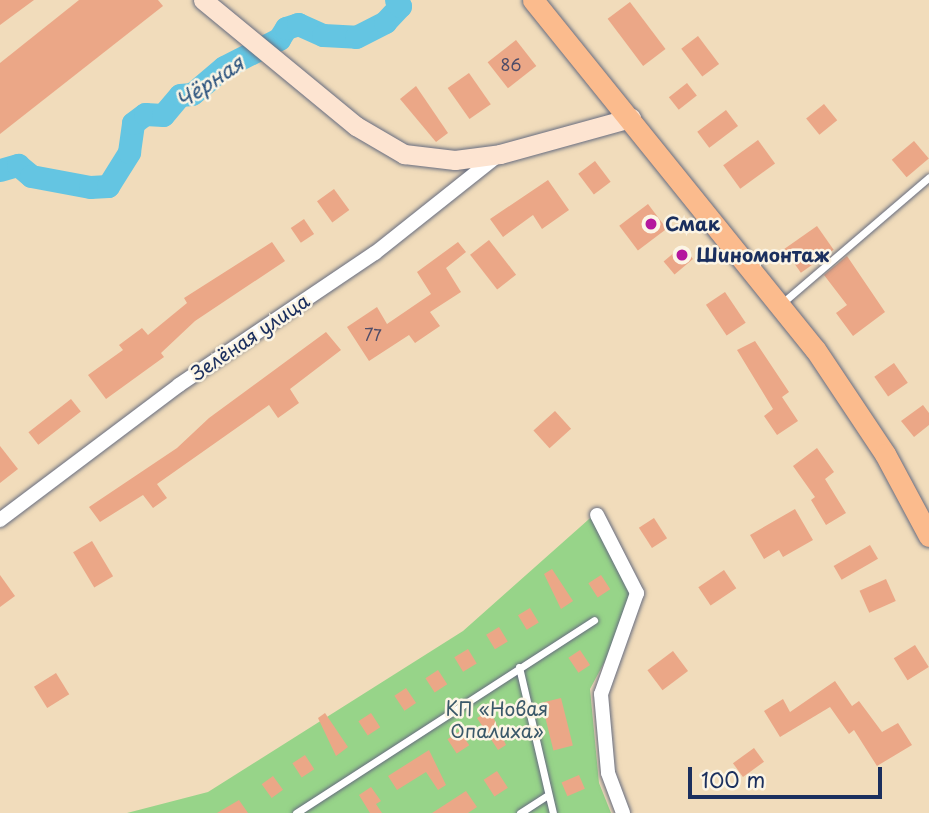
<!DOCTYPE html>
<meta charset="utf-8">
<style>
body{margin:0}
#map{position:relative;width:929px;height:813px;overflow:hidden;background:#f1dcbb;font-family:"Playpen Sans",sans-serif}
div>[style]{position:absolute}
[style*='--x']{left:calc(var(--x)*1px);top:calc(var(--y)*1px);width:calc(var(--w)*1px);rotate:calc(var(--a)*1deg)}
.green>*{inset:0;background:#97d489}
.river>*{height:23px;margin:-11.5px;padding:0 11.5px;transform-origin:11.5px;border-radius:11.5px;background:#64c5e2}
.building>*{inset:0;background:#eba787;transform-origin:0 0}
.roads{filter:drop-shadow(0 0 2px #666c7f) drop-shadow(0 0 2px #666c7f)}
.lane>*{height:7px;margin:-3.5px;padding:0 3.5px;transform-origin:3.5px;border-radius:3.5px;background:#fff}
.street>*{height:14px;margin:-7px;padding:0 7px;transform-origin:7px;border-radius:7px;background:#fff}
.secondary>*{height:19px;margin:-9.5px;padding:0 9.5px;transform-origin:9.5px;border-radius:9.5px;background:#fde4d1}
.primary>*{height:21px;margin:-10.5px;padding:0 10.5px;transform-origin:10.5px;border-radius:10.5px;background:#fbbb8d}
.dots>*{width:19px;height:19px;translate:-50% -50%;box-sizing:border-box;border:4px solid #fcf5e5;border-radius:50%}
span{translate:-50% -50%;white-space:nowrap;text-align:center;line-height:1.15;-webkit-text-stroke:5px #fcf5e5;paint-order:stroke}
.number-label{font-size:16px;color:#4f4d68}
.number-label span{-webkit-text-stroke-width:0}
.poi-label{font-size:19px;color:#1b2f5e;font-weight:700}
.left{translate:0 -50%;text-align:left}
.street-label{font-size:19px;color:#1b2f5e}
.park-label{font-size:19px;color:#3a5869}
.water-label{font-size:21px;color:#2d547f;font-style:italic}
.scale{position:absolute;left:688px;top:767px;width:194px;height:32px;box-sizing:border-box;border:4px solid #1b2f5e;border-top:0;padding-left:9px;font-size:21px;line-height:24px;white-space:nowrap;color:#1b2f5e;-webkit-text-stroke:5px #fcf5e5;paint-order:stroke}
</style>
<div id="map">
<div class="green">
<div style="clip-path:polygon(597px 512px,641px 594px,590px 689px,599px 783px,611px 813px,127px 813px,208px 792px,463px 631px)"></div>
</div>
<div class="river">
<div style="--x:0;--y:170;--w:19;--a:-16"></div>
<div style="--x:18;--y:165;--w:17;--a:40"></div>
<div style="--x:31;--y:176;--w:60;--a:10.6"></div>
<div style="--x:90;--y:187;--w:18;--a:-3"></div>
<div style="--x:108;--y:186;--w:40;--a:-58"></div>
<div style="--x:129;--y:152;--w:29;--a:-82"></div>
<div style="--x:133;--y:123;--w:15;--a:-37"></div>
<div style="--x:145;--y:114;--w:18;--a:3"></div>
<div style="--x:163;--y:115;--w:26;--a:-50"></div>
<div style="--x:180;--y:95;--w:12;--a:-5"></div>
<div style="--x:192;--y:94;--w:42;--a:-40.2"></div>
<div style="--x:224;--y:67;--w:62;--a:-27"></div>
<div style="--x:279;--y:39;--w:13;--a:-58"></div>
<div style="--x:286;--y:28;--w:13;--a:-18"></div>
<div style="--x:298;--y:24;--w:27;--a:24"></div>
<div style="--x:323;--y:35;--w:33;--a:3"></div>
<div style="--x:356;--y:37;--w:33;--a:-27"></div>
<div style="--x:385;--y:22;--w:22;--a:-47"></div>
<div style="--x:400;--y:6;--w:7;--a:-124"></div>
</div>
<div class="building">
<div style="clip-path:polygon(0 0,34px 0,0 25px)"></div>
<div style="clip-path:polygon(79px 0,158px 0,163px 6px,0 134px,0 63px)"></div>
<div style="left:630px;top:2px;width:59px;height:28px;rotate:53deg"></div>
<div style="left:698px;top:36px;width:35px;height:21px;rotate:53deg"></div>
<div style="left:516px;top:40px;width:33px;height:36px;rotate:52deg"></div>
<div style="left:469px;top:73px;width:38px;height:26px;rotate:55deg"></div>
<div style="left:687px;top:83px;width:16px;height:23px;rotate:52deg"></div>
<div style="clip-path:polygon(416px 86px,448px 133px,436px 142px,400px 99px)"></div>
<div style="left:824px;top:104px;width:21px;height:23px;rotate:51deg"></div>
<div style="left:726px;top:110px;width:20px;height:36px;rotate:53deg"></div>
<div style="left:758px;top:140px;width:29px;height:43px;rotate:54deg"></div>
<div style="left:914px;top:141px;width:23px;height:29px;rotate:50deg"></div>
<div style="left:595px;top:161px;width:26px;height:21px;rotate:53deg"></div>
<div style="clip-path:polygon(548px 180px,569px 210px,542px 229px,533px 215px,503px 237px,490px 219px)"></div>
<div style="left:334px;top:189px;width:26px;height:21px;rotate:54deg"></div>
<div style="left:648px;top:204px;width:31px;height:36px;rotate:53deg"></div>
<div style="left:304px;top:219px;width:18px;height:16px;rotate:56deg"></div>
<div style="left:817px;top:226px;width:29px;height:40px;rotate:55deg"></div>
<div style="left:489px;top:240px;width:44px;height:24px;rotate:52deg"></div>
<div style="clip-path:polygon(272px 242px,285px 261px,195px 321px,161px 353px,164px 357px,106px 399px,88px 375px,123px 350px,119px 345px,142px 328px,148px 335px,187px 303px,184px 298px)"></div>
<div style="clip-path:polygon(458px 242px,466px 252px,446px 268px,461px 292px,430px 312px,440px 326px,415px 343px,409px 335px,369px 361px,347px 327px,377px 307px,387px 324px,431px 294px,417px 272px)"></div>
<div style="left:682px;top:246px;width:17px;height:24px;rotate:50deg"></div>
<div style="clip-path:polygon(847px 256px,885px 312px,853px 336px,836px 313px,847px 305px,824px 275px)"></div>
<div style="left:725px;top:292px;width:37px;height:23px;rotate:56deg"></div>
<div style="clip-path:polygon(326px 332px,341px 350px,290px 389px,299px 403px,278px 418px,269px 405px,157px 484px,167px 498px,153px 508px,143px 495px,100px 522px,89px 507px,177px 448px,209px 418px)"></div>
<div style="clip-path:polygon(755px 341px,789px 392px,782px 397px,798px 421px,777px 435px,764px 416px,773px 409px,737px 350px)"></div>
<div style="left:894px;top:363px;width:24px;height:24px;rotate:55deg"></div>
<div style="left:71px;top:399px;width:16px;height:54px;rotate:52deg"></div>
<div style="clip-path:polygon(923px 405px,929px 413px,929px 425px,914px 437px,901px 421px)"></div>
<div style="left:555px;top:411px;width:24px;height:29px;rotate:48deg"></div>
<div style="clip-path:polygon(0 446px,18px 469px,0 483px)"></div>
<div style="clip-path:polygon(817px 448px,834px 472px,825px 479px,846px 513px,826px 525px,811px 500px,815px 497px,793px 466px)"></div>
<div style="clip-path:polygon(795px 509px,813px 540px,783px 557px,779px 550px,764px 559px,750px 535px)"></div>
<div style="left:654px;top:518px;width:24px;height:18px;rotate:57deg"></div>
<div style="left:92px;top:541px;width:41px;height:22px;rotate:59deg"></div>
<div style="left:870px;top:545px;width:16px;height:42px;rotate:60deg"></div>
<div style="clip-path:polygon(552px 569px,573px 601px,561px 609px,544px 574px)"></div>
<div style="left:724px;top:570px;width:22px;height:31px;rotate:56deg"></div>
<div style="clip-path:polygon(0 575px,15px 596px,0 607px)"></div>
<div style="left:601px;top:575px;width:17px;height:15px;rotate:57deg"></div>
<div style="left:886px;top:579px;width:24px;height:29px;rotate:66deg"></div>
<div style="left:530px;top:608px;width:17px;height:14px;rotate:59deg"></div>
<div style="left:499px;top:627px;width:17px;height:15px;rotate:59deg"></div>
<div style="left:915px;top:645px;width:26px;height:25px;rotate:58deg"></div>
<div style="left:468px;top:649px;width:17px;height:16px;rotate:59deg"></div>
<div style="left:580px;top:650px;width:18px;height:14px;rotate:56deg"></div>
<div style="left:673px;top:651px;width:25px;height:32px;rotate:53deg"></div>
<div style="left:438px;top:670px;width:17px;height:15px;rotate:57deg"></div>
<div style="left:56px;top:673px;width:25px;height:26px;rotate:58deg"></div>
<div style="clip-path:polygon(835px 681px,852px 706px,859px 701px,882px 732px,898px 723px,912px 745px,877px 766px,854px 730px,849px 734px,830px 707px,780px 737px,764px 711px,783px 699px,790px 712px)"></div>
<div style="left:406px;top:688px;width:18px;height:14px;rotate:56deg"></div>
<div style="left:561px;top:698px;width:49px;height:20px;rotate:76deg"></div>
<div style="clip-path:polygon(490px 710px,506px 745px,498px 750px,477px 718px)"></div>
<div style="clip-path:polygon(325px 713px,348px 747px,336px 756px,318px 718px)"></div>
<div style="left:371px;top:713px;width:17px;height:15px;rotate:57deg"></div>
<div style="left:460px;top:731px;width:17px;height:15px;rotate:57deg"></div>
<div style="left:754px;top:748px;width:17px;height:26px;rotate:54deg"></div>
<div style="clip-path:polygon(429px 750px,446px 785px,438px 790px,426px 772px,397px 790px,388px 776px)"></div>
<div style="left:305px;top:755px;width:17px;height:15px;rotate:57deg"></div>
<div style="left:497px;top:771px;width:20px;height:16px;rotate:57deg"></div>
<div style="left:579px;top:775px;width:15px;height:19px;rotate:67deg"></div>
<div style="left:273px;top:776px;width:17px;height:14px;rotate:54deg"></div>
<div style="clip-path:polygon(371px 787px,381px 801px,376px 804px,382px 813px,370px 813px,359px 795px)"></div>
<div style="clip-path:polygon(466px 791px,477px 807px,468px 813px,432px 813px)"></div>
<div style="clip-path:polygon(239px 800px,248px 813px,217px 813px)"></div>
</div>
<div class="roads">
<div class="lane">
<div style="--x:781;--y:304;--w:195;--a:-40.6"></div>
<div style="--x:519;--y:667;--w:150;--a:76.9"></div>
<div style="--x:296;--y:813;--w:355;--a:-32.9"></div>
<div style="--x:520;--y:813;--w:31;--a:-33"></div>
</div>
<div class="street">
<div style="--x:597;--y:515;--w:88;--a:62.9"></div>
<div style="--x:637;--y:593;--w:107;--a:109.6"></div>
<div style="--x:601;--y:694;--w:79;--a:84.9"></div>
<div style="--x:608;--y:773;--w:43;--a:69.4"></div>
<div style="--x:0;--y:520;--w:224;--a:-37"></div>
<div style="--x:179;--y:385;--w:236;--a:-34"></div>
<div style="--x:375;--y:253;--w:157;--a:-38.5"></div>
</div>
<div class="secondary">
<div style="--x:203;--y:0;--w:198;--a:39.5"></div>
<div style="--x:356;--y:126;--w:56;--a:30.3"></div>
<div style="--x:404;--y:154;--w:51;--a:6.7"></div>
<div style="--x:455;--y:160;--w:45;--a:-7.6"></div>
<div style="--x:500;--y:154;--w:136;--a:-15.4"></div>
</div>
<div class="primary">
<div style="--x:533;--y:0;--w:449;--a:51.1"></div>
<div style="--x:815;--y:349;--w:126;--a:56.3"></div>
<div style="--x:885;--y:454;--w:93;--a:61.8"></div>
</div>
</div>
<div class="dots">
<div style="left:651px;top:224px;background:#b5179e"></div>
<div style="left:682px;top:255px;background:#b5179e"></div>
</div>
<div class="number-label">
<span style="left:511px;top:64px">86</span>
<span style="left:373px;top:334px">77</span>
</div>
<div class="poi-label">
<span class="left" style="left:665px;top:224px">Смак</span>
<span class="left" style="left:696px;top:255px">Шиномонтаж</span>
</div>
<div class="street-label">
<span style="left:250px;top:337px;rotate:-34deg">Зелёная улица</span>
</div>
<div class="park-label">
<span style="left:497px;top:720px">КП «Новая<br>Опалиха»</span>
</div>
<div class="water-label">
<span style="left:209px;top:81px;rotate:-34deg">Чёрная</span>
</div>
<div class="scale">100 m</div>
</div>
